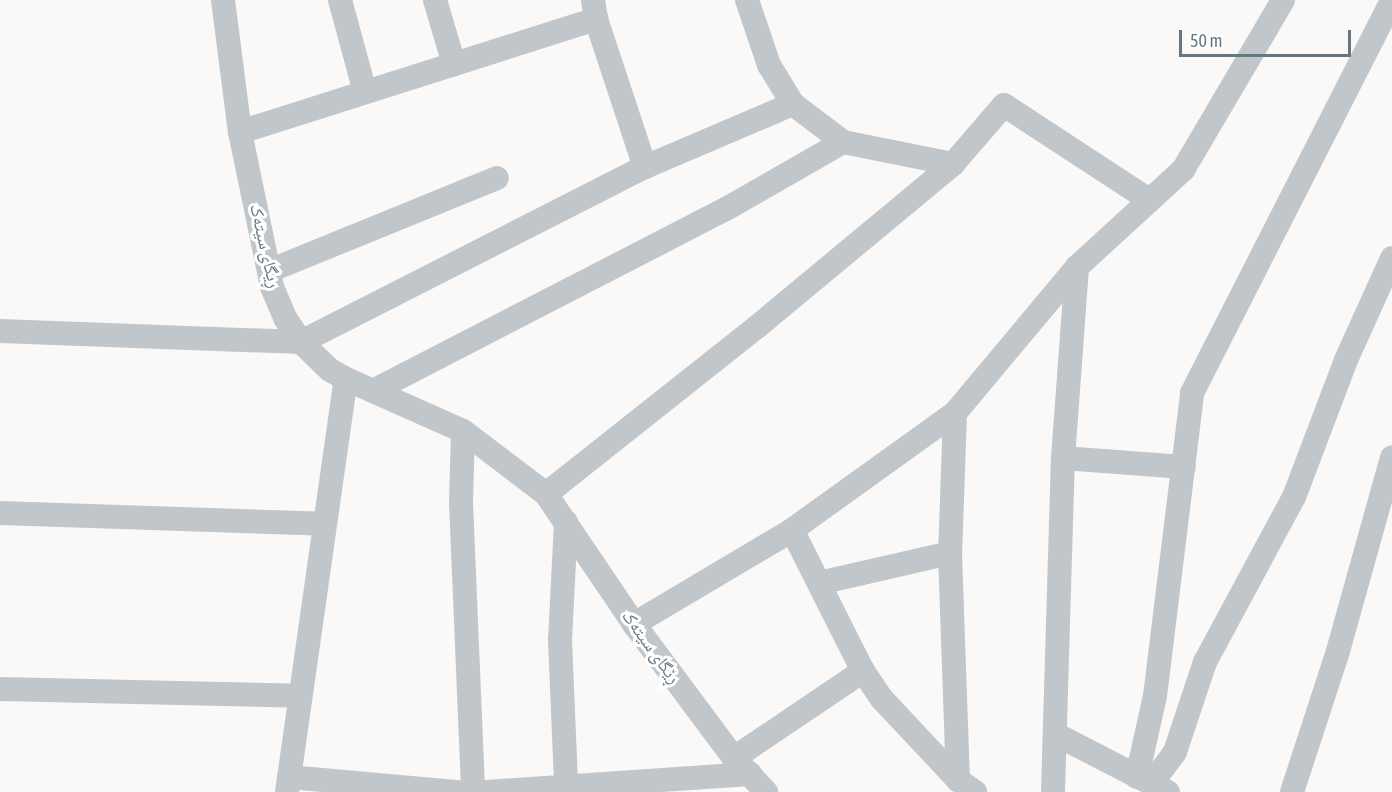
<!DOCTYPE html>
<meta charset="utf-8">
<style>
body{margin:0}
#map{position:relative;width:1392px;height:792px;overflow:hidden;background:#faf9f8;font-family:"Asap Condensed","Noto Naskh Arabic",sans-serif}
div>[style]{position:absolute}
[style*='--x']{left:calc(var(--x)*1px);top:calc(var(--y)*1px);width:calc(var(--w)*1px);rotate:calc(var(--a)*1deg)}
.minor>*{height:24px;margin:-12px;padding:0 12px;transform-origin:12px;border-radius:12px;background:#c1c6ca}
span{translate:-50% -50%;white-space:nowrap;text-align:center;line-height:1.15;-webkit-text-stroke:6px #fff;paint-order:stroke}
.street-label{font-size:18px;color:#657882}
.scale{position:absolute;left:1179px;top:30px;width:172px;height:27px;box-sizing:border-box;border:3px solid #657882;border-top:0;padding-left:8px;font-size:18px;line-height:21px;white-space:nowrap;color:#657882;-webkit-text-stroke:4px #fff;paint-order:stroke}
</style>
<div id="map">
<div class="minor">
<div style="--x:223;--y:0;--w:133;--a:82.7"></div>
<div style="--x:240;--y:132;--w:158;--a:78.3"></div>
<div style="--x:272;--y:287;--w:34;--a:67"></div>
<div style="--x:285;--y:318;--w:29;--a:56"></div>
<div style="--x:301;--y:342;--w:40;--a:44"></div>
<div style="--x:330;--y:370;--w:18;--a:29"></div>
<div style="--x:346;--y:379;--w:128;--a:24"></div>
<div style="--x:463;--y:431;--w:104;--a:37.2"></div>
<div style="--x:546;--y:494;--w:157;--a:55.9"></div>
<div style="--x:634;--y:624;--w:167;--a:53.3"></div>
<div style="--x:734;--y:758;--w:47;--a:46.7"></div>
<div style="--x:340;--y:0;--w:95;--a:74.8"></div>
<div style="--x:435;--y:0;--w:67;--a:73.5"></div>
<div style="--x:593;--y:0;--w:19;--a:81"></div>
<div style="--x:596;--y:19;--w:156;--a:71.7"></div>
<div style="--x:747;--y:0;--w:69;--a:71.3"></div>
<div style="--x:769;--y:65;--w:46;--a:58.4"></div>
<div style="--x:793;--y:104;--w:63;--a:37.2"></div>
<div style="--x:843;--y:142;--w:112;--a:11.3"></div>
<div style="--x:240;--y:132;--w:374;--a:-17.6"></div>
<div style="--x:269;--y:271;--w:246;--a:-22.2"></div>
<div style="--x:0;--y:331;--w:301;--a:2.1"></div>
<div style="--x:301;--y:342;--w:386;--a:-27"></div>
<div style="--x:645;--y:167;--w:161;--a:-23.1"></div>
<div style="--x:373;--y:391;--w:397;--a:-27.3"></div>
<div style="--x:726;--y:209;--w:135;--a:-29.8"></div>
<div style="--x:955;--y:413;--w:140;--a:92"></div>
<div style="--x:950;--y:553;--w:227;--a:88"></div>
<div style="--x:463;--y:431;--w:71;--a:91.6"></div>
<div style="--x:461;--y:502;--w:290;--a:87.6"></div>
<div style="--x:1063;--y:458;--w:121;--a:4.3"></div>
<div style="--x:546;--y:494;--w:270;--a:-38.4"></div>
<div style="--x:758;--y:326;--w:254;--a:-39.7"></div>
<div style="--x:953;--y:164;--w:78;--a:-49.2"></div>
<div style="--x:1004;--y:105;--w:173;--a:33.2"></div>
<div style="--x:0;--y:513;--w:325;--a:1.9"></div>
<div style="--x:566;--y:522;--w:118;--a:92.9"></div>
<div style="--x:560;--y:640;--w:146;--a:87.6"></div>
<div style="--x:792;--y:530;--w:201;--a:-35.7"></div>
<div style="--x:955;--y:413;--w:190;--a:-50.1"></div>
<div style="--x:1077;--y:267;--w:144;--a:-42.5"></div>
<div style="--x:1183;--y:170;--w:197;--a:-59.5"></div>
<div style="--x:819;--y:583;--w:134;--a:-12.9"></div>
<div style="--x:634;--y:624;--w:184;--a:-30.7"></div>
<div style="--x:792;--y:530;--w:158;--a:63.3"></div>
<div style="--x:863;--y:671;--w:34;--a:56"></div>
<div style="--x:882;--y:699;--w:111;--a:46.8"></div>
<div style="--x:958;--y:780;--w:21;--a:35"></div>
<div style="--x:0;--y:689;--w:300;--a:1.3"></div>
<div style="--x:1055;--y:734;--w:127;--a:27.2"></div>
<div style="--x:734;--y:758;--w:156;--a:-34"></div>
<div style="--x:289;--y:777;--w:170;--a:5.1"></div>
<div style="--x:1137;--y:777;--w:83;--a:-77.5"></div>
<div style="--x:1155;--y:696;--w:305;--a:-83"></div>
<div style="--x:1192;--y:393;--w:440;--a:-63"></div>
<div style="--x:1151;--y:784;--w:40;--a:-53"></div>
<div style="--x:1175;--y:752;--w:95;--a:-71.6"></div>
<div style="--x:1205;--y:662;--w:187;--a:-61.7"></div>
<div style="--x:1294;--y:497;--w:147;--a:-69.2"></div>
<div style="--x:1346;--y:360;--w:112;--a:-65.7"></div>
<div style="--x:287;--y:792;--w:417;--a:-81.9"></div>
<div style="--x:486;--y:792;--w:265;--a:-3.9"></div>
<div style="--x:1053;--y:792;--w:334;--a:-88.3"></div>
<div style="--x:1063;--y:458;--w:192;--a:-85.8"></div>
<div style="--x:1292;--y:792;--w:148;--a:-71.9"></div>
<div style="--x:1338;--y:651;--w:201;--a:-74.4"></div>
</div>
<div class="street-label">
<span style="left:265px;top:246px;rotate:77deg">ڕیگای سیتەک</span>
<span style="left:651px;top:647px;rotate:54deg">ڕێگای سیتەک</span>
</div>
<div class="scale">50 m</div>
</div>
